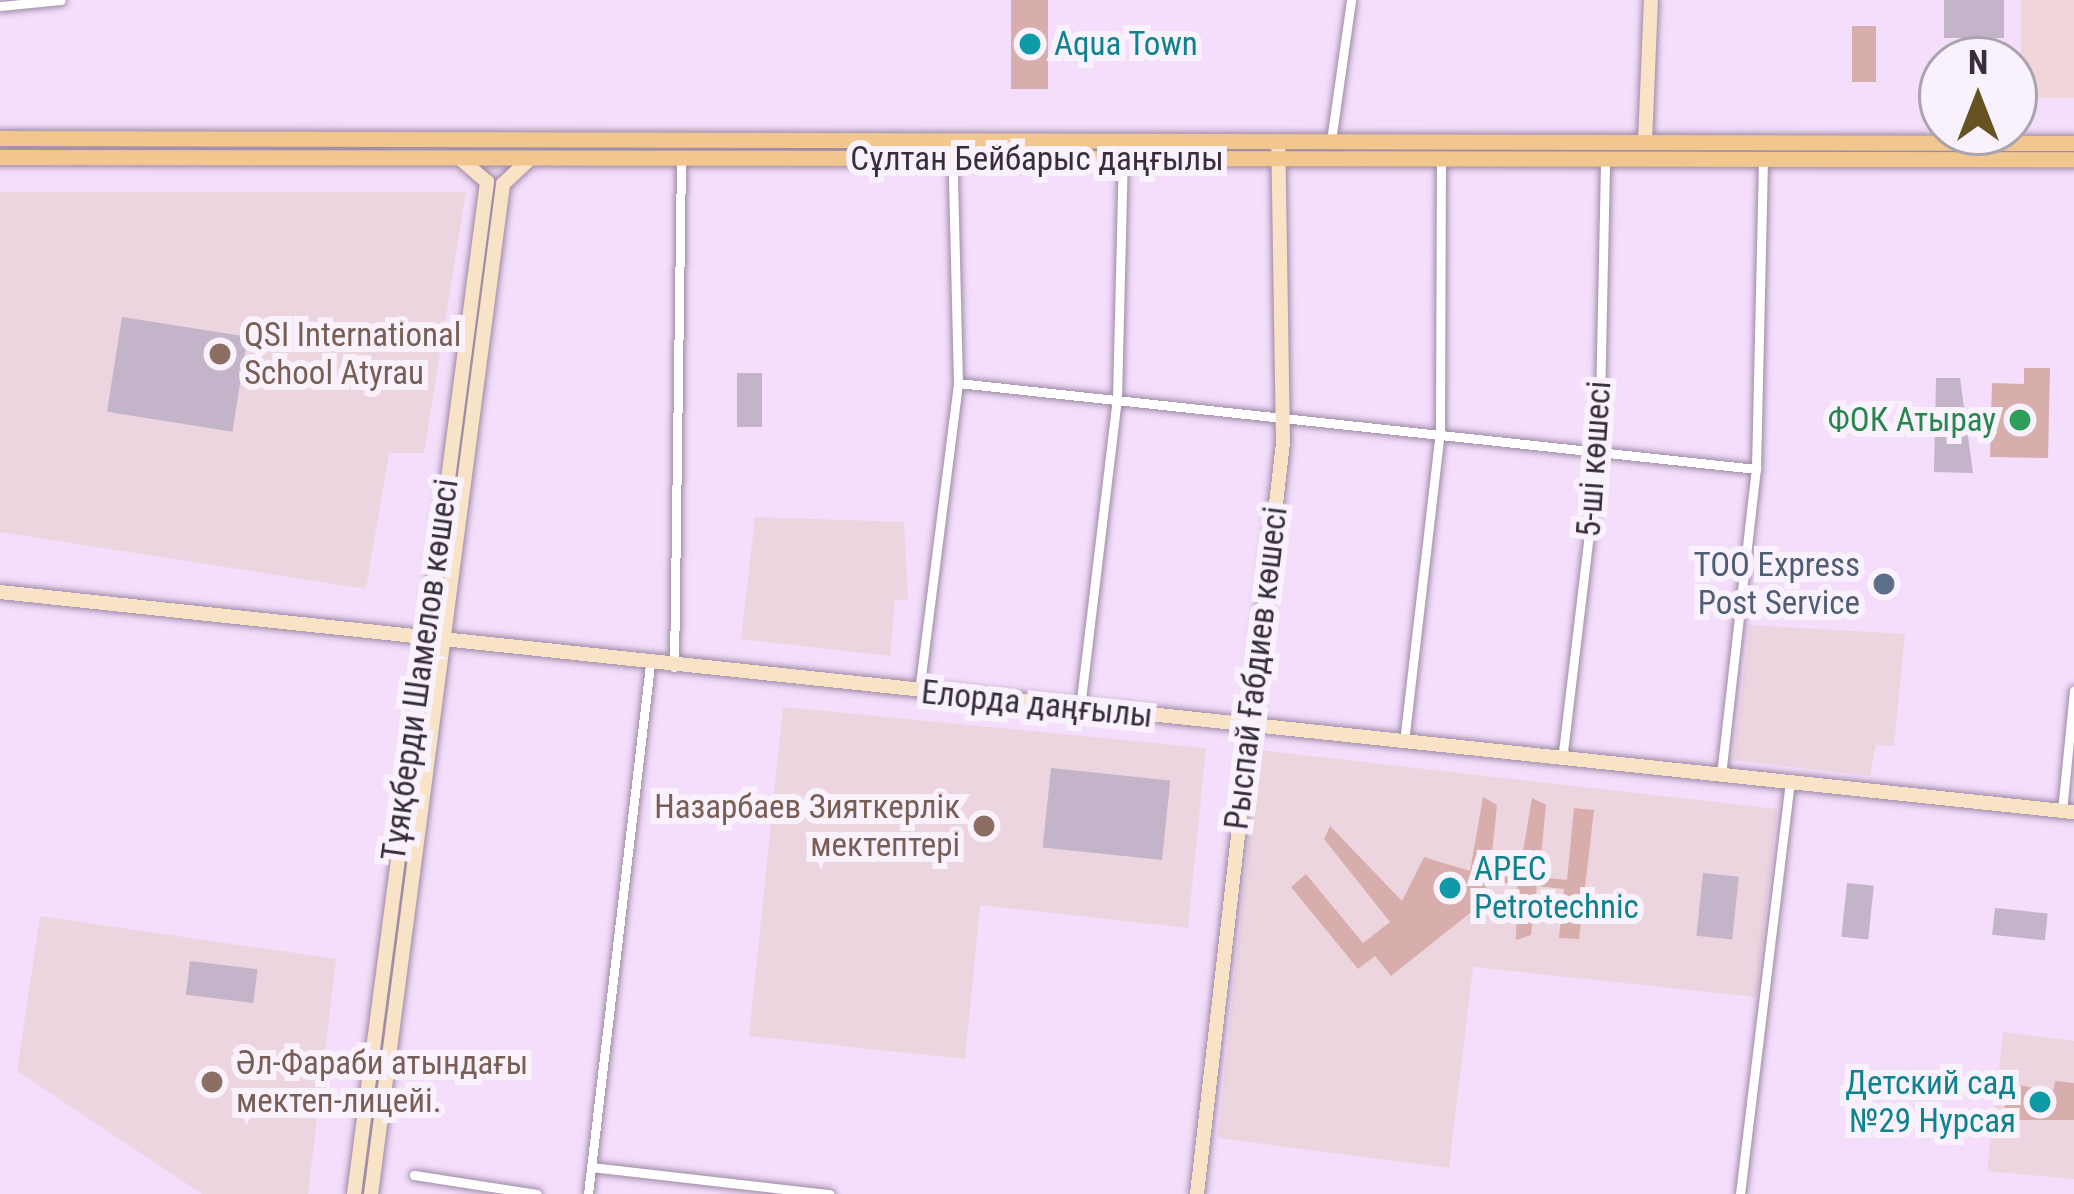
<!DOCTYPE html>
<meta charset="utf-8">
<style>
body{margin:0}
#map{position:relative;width:2074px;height:1194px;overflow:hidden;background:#f4defc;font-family:"Roboto Condensed",sans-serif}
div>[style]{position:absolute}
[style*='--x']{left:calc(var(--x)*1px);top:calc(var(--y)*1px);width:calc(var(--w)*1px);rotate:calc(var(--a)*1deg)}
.commercial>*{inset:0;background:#f0d5d9;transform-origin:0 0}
.education>*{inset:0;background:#edd5e0}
.green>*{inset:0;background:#c4b4ca;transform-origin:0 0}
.building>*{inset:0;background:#d8aeac;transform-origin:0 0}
.roads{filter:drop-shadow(0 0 3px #9e8aa5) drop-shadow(0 0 3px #9e8aa5)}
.street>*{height:9px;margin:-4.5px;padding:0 4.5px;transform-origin:4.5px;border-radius:4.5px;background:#fff}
.secondary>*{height:14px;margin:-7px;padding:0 7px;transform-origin:7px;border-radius:7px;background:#f8e3c7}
.primary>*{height:15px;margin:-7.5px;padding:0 7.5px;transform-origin:7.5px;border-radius:7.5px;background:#f1c78f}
.dots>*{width:33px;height:33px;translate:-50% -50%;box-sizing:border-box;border:6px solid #f9f1fc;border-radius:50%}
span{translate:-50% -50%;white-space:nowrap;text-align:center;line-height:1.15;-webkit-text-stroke:12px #f9f1fc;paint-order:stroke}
.culture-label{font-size:33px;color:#0d838f}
.left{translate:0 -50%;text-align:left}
.right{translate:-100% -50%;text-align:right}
.street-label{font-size:33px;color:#372e3a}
.education-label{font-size:33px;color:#785e54}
.leisure-label{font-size:33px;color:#27864d}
.service-label{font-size:33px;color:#4e5e75}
.north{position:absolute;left:1918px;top:36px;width:120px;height:120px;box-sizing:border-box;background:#f9f1fc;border:3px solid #aba3ae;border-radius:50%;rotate:0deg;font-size:33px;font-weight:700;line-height:48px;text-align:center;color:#372e3a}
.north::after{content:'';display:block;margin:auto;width:42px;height:54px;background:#655321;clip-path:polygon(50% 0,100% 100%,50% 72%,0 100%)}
</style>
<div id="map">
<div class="commercial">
<div style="left:2021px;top:0;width:53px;height:98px"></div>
</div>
<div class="education">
<div style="clip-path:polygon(0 192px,466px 192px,424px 453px,389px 453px,366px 589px,0 532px)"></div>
<div style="clip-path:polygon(755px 517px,904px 522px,908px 600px,895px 600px,890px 656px,741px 639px)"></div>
<div style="clip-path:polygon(1750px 625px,1905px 634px,1894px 746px,1876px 745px,1870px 776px,1733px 760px)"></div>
<div style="clip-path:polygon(783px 707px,1206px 748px,1188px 928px,980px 905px,965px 1059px,749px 1036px)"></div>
<div style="clip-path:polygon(1258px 750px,1777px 809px,1756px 997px,1473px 967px,1449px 1168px,1218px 1138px)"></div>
<div style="clip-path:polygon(40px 916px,336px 959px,308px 1194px,202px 1194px,17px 1071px)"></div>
<div style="clip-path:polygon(2003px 1032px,2074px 1041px,2074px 1179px,1987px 1171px)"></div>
</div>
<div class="green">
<div style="left:1944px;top:0;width:60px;height:38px"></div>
<div style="left:122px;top:317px;width:127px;height:96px;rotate:9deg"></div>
<div style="left:737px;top:373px;width:25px;height:54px"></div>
<div style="clip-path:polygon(1936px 378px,1960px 378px,1973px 473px,1934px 472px)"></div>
<div style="left:1051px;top:768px;width:120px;height:80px;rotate:6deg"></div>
<div style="left:1703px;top:873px;width:36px;height:63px;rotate:6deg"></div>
<div style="left:1847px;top:883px;width:27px;height:54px;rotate:6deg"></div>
<div style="left:1995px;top:908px;width:53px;height:27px;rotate:6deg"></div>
<div style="left:190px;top:961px;width:68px;height:34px;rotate:7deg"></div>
</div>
<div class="building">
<div style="left:1011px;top:0;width:37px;height:89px"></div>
<div style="left:1852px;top:26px;width:24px;height:56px"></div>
<div style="clip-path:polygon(2024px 368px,2050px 368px,2048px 458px,1990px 457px,1992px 383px,2024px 384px)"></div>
<div style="clip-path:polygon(1483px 797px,1497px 805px,1490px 873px,1519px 875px,1532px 798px,1546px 805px,1539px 877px,1567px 880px,1574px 808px,1594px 810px,1579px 939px,1559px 938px,1564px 889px,1537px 886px,1531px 935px,1516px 940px,1517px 884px,1487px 881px,1484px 902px,1391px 976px,1375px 956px,1358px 969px,1291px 887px,1306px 874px,1363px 943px,1390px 922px,1324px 839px,1330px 826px,1402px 901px,1424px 857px,1470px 871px)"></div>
<div style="clip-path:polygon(2055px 1081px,2074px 1083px,2074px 1120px,2003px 1120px,2008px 1082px,2053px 1093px)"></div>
</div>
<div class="roads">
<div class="street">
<div style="--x:0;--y:6;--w:61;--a:-5.6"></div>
<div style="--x:1331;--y:141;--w:142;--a:-81.9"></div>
<div style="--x:958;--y:383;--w:803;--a:6.15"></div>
<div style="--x:674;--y:667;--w:509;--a:-89.21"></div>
<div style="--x:919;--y:692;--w:311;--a:-82.8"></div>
<div style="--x:958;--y:383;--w:243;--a:-91.4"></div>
<div style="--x:1080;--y:708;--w:312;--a:-83.2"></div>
<div style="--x:1117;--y:398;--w:240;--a:-88.6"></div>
<div style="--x:1404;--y:742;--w:312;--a:-83.4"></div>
<div style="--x:1440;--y:432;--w:276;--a:-89.8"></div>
<div style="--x:1562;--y:760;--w:311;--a:-83.2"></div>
<div style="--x:1599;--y:451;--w:295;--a:-88.8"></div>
<div style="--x:1721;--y:775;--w:308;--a:-83.5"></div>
<div style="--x:1756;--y:469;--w:311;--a:-88.7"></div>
<div style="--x:2062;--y:811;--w:121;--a:-84.3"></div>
<div style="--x:591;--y:1167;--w:240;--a:6.5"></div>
<div style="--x:414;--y:1175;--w:124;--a:8.8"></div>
<div style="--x:588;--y:1194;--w:533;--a:-83.32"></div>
<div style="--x:1740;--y:1194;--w:414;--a:-83.1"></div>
</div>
<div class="secondary">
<div style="--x:1645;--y:142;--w:142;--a:-87.6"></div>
<div style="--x:0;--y:592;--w:2086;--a:6.06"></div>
<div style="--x:354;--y:1194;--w:1021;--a:-82.51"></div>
<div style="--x:487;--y:182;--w:35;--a:-139"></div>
<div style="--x:371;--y:1194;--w:1019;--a:-82.55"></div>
<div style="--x:503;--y:184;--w:35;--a:-43"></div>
<div style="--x:1197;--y:1194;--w:756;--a:-83.47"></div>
<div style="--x:1283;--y:443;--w:302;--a:-90.9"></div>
</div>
<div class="primary">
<div style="--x:0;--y:138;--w:2074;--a:0.14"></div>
<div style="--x:0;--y:157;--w:2074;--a:0.06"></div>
</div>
</div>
<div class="dots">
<div style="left:1030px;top:44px;background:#0f9aa8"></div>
<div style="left:220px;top:354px;background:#8d6e63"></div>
<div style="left:2020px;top:420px;background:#2e9e5b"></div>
<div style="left:1884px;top:584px;background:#5c6f8a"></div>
<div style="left:984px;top:826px;background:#8d6e63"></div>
<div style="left:1450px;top:888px;background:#0f9aa8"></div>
<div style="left:212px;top:1082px;background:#8d6e63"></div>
<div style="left:2040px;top:1102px;background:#0f9aa8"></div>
</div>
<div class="culture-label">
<span class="left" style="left:1054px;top:44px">Aqua Town</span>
<span class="left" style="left:1474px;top:888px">APEC<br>Petrotechnic</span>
<span class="right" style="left:2016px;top:1102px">Детский сад<br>№29 Нурсая</span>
</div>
<div class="street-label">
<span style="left:1037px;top:159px">Сұлтан Бейбарыс даңғылы</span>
<span style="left:1594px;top:459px;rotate:-86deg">5-ші көшесі</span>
<span style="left:1256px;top:668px;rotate:-83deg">Рыспай Ғабдиев көшесі</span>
<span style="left:420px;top:670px;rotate:-82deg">Тұяқберди Шамелов көшесі</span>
<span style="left:1037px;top:704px;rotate:6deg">Елорда даңғылы</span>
</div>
<div class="education-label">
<span class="left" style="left:244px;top:354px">QSI International<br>School Atyrau</span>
<span class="right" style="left:960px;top:826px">Назарбаев Зияткерлік<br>мектептері</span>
<span class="left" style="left:236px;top:1082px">Әл-Фараби атындағы<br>мектеп-лицейі.</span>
</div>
<div class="leisure-label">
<span class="right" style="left:1996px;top:420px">ФОК Атырау</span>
</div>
<div class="service-label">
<span class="right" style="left:1860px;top:584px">ТОО Express<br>Post Service</span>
</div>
<div class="north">N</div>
</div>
